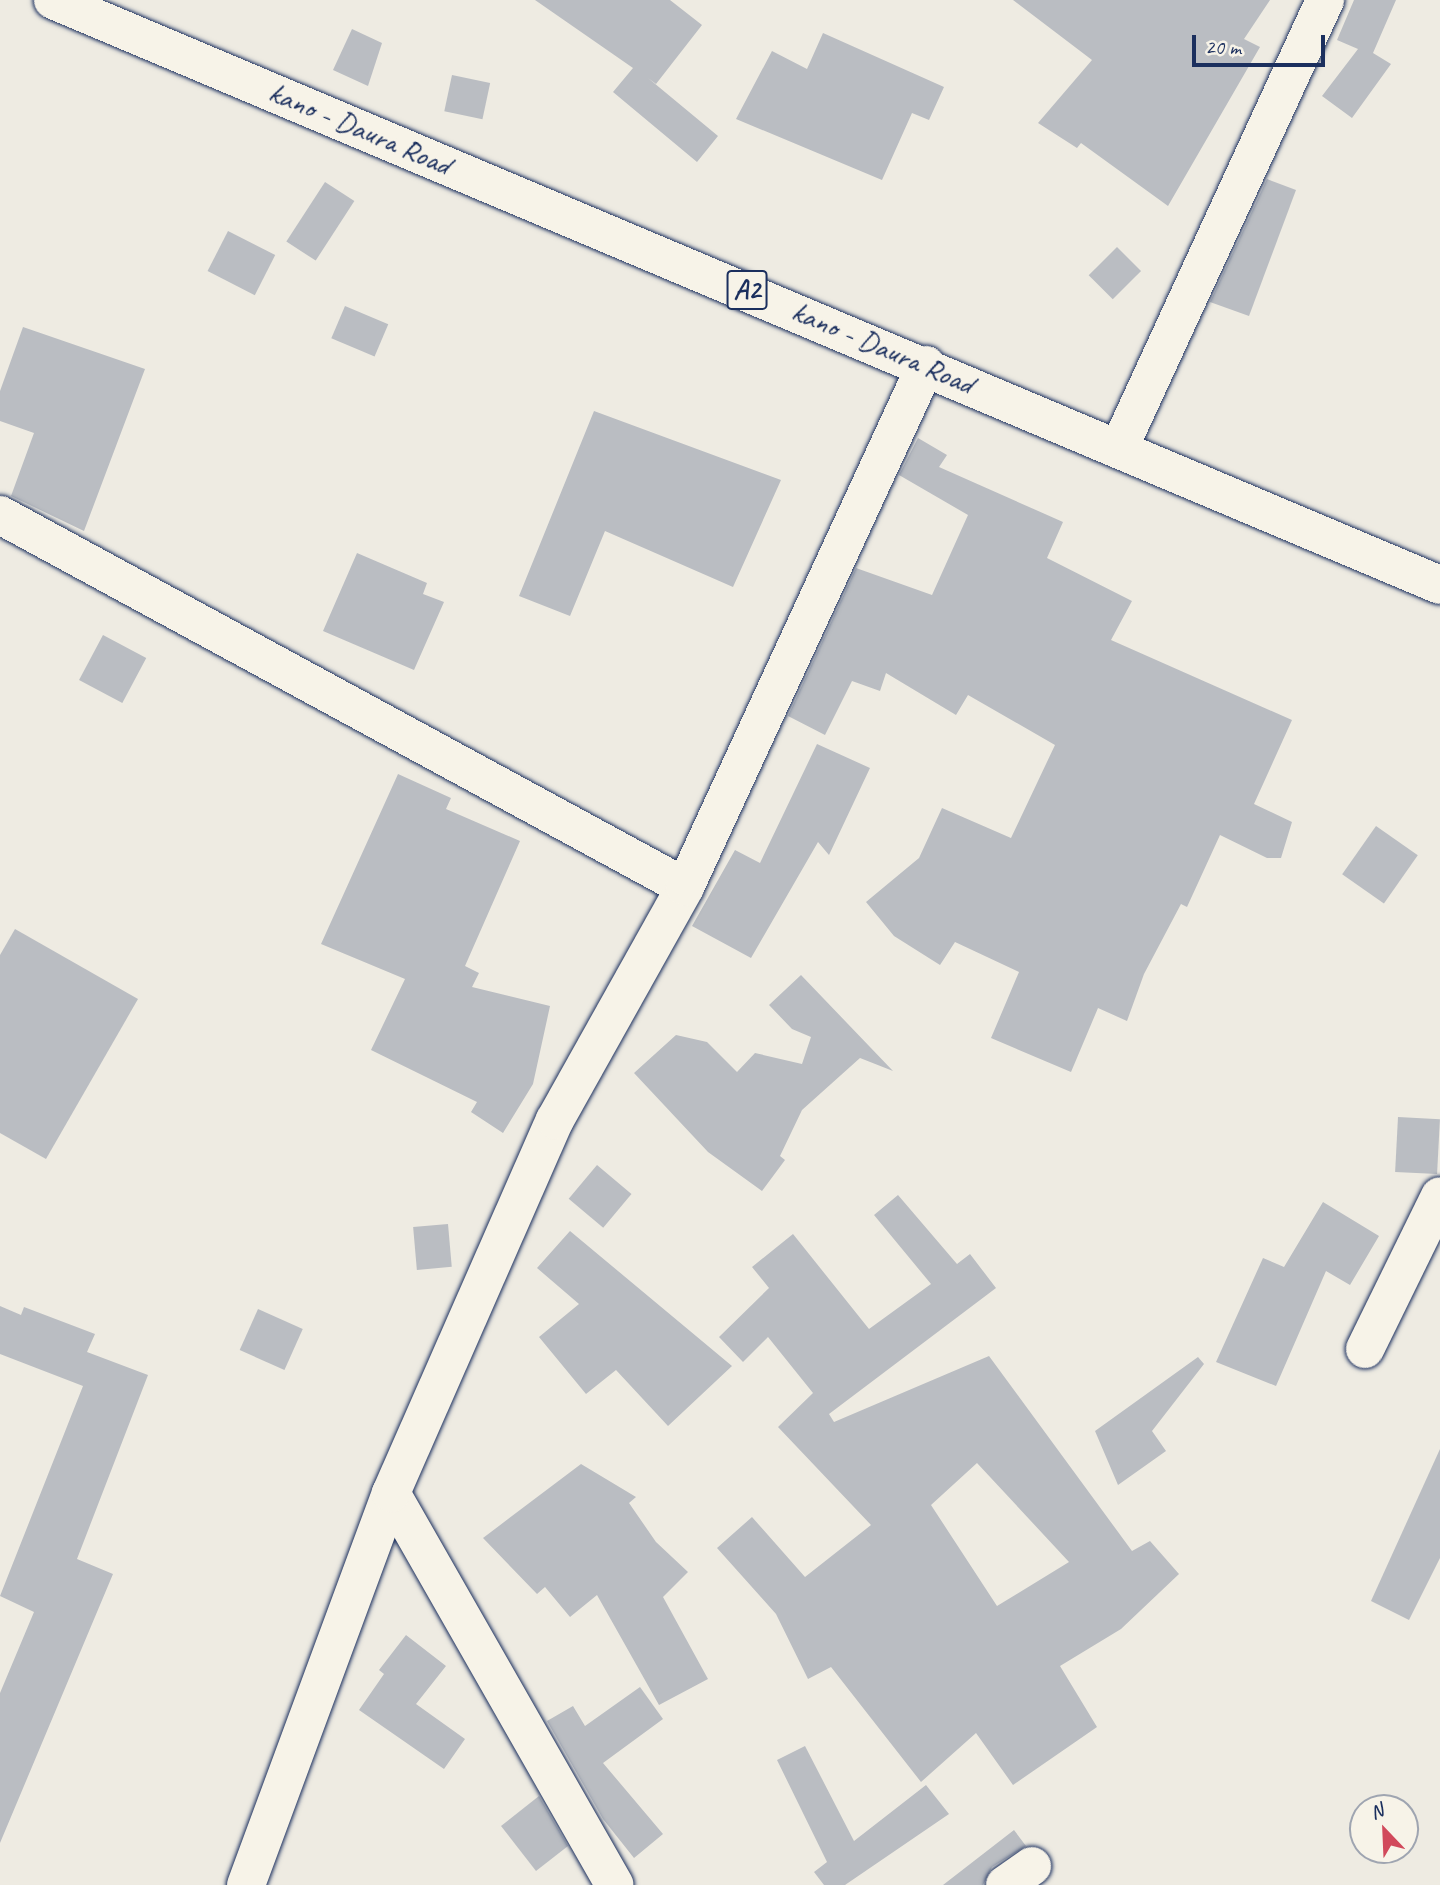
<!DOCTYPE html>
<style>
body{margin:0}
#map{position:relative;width:1440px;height:1885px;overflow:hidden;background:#eeebe2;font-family:Caveat,sans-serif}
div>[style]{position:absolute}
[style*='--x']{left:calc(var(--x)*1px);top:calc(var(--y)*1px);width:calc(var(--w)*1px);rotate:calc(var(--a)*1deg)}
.building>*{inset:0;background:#babdc2;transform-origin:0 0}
.roads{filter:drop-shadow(0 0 2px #1b2f5e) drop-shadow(0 0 2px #1b2f5e)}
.street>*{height:38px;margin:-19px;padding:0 19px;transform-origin:19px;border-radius:19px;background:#f7f3e8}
.highway>*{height:38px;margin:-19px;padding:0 19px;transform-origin:19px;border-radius:19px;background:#f7f3e8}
span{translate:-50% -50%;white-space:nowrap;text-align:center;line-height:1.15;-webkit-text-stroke:5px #f7f3e8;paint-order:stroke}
.shield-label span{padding:2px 5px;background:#f7f3e8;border:2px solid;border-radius:5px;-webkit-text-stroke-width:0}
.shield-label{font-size:28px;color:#1b2f5e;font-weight:700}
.street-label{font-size:30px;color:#1b2f5e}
.north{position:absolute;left:1349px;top:1794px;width:70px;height:70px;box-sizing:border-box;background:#f7f3e8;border:2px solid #9fa5b1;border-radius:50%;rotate:337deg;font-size:19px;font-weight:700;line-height:28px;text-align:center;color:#1b2f5e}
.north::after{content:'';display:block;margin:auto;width:24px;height:32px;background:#d1495b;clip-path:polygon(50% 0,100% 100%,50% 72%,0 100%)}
.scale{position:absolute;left:1192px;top:35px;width:133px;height:32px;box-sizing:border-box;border:4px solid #1b2f5e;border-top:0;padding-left:9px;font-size:21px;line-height:24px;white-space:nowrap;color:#1b2f5e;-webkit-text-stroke:5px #f7f3e8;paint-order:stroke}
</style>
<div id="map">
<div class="building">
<div style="clip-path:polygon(535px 0,670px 0,702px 25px,656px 84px,648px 78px,718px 136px,697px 162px,613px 92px,633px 68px)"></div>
<div style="clip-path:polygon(1013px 0,1270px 0,1244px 39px,1260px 47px,1168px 206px,1081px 143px,1077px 148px,1038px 123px,1092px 60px)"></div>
<div style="clip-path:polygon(1354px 0,1396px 0,1373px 53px,1391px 64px,1352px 118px,1322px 96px,1358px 49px,1337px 40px)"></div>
<div style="clip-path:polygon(352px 29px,382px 43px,368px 86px,333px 70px)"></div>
<div style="clip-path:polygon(823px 33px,944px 87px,929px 120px,912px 113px,882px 180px,736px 119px,772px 51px,807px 69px)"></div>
<div style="left:452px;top:75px;width:39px;height:37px;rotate:12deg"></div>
<div style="clip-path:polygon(1267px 179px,1296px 190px,1249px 316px,1210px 302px)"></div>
<div style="left:325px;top:182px;width:35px;height:71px;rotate:33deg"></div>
<div style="left:228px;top:231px;width:53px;height:45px;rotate:27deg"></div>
<div style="left:1117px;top:247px;width:34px;height:40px;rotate:45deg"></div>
<div style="left:345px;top:306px;width:47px;height:35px;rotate:23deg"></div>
<div style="clip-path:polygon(23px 327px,145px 369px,84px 531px,11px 496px,34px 433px,0 421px,0 391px)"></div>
<div style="clip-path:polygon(594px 411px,781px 480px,733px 587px,605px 531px,570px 616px,519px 596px)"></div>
<div style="clip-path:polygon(918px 438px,947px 455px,939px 467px,1063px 522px,1047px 558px,1132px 601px,1111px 640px,1292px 720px,1254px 804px,1292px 822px,1281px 858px,1267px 858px,1220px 835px,1187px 907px,1181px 904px,1144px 974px,1127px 1021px,1098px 1008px,1071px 1072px,991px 1038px,1019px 972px,955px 942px,940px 965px,894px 936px,866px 902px,919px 858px,942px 808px,1011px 838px,1055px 745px,968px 695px,956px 715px,886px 673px,880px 691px,852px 681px,825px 735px,788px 716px,856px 568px,932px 595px,968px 515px,899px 475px)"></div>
<div style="clip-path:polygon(357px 553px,427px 583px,423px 594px,444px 602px,414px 670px,323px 631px)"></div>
<div style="left:103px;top:635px;width:49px;height:51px;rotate:28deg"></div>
<div style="clip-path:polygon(817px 744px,870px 768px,829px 855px,818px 842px,751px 958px,692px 926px,735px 850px,760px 863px)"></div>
<div style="clip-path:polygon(398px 774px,451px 798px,446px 809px,520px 841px,465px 966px,479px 973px,472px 987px,550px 1006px,533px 1084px,503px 1133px,471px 1112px,477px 1102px,371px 1050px,405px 979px,321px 944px)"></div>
<div style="left:1376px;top:826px;width:51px;height:59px;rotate:35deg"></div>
<div style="clip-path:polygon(15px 929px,138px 999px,46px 1159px,0 1133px,0 955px)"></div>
<div style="clip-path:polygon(801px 975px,893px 1071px,860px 1058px,802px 1110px,780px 1156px,785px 1160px,762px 1191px,708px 1152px,634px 1073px,676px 1035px,707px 1042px,737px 1072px,755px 1053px,802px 1064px,811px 1037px,792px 1029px,769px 1005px)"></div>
<div style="left:1398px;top:1117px;width:42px;height:55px;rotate:3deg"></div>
<div style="left:597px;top:1165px;width:45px;height:44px;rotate:40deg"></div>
<div style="clip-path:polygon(evenodd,898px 1195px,957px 1264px,970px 1254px,996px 1288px,829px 1414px,834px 1422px,989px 1356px,1132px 1551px,1150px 1541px,1179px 1574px,1121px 1629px,1060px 1666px,1097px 1727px,1013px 1785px,976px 1733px,921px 1782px,831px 1667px,808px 1679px,776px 1614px,717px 1548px,752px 1517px,805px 1577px,871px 1525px,778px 1427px,813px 1393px,768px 1337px,743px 1362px,719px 1337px,769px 1288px,752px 1267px,793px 1234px,869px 1329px,931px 1284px,874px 1215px,898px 1195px,977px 1463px,1069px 1562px,997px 1606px,931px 1505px,977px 1463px)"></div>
<div style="clip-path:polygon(1323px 1202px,1379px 1236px,1350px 1285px,1326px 1271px,1276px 1386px,1216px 1362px,1263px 1258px,1284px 1267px)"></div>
<div style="left:448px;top:1224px;width:43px;height:35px;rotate:85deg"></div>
<div style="clip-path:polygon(570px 1231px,732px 1366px,668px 1426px,616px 1370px,586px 1394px,539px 1337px,579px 1304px,537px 1268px)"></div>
<div style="clip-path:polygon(0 1306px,21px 1315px,24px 1307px,95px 1334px,87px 1352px,148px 1375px,77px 1559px,113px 1574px,0 1843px,0 1693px,34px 1612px,0 1596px,83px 1386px,0 1354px)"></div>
<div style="left:258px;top:1309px;width:49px;height:45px;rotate:24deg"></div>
<div style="clip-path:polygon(1198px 1357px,1204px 1364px,1152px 1431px,1166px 1451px,1118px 1485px,1095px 1431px)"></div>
<div style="clip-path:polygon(1440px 1449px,1440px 1558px,1409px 1620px,1371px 1601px)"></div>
<div style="clip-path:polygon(581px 1464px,636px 1497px,629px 1503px,656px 1542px,688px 1572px,663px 1597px,708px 1679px,659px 1705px,597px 1595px,570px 1617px,545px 1587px,537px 1594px,483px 1538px)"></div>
<div style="clip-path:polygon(406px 1635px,446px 1666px,416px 1704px,465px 1739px,444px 1769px,359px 1710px,384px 1674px,379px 1670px)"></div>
<div style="clip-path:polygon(640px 1687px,663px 1719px,603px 1763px,663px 1834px,634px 1858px,603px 1819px,547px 1721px,573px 1706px,585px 1726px)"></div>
<div style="clip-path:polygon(805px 1746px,854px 1841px,926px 1785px,949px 1814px,845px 1885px,824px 1885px,814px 1872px,827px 1862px,777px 1760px)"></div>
<div style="clip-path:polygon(539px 1796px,568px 1846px,536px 1871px,501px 1826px)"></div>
<div style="clip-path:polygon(1014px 1830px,1026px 1846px,992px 1867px,983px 1885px,943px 1885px)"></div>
</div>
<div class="roads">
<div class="street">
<div style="--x:1120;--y:446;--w:491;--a:-65.3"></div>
<div style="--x:0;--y:515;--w:779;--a:28.5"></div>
<div style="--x:1365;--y:1349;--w:170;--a:-63.9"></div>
<div style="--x:391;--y:1493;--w:451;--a:60.3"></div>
<div style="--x:246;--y:1885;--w:418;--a:-69.7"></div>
<div style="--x:391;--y:1493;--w:407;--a:-66.3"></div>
<div style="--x:555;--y:1120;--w:267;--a:-60.8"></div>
<div style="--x:685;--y:887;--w:575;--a:-65.22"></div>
<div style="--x:1005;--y:1885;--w:33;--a:-35"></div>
</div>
<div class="highway">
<div style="--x:53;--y:0;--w:1505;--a:22.87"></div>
</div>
</div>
<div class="shield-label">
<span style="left:747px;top:290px">A2</span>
</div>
<div class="street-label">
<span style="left:360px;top:128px;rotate:23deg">kano - Daura Road</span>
<span style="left:883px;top:347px;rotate:23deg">kano - Daura Road</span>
</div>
<div class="north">N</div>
<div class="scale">20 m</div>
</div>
